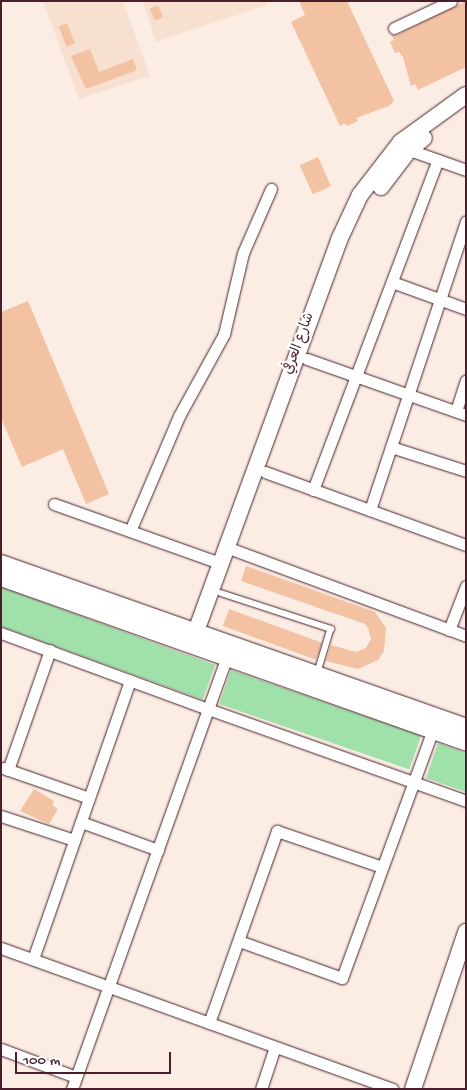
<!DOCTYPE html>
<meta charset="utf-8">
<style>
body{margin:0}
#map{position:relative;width:467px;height:1090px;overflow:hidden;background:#fbede3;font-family:"Gochi Hand","Playpen Sans Arabic",sans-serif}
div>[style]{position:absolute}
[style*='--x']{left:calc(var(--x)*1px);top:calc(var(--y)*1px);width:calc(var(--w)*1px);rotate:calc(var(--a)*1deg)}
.built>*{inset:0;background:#f8e0d0}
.green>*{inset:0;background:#a0e0aa;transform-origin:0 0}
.building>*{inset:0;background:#f2c2a2;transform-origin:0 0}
.roads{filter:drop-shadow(0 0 1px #4a1f2b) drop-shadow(0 0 1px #4a1f2b)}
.lane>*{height:5.5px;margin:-2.75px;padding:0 2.75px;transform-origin:2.75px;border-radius:2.75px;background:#fff}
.street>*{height:11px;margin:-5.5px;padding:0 5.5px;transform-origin:5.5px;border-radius:5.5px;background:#fff}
.secondary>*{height:16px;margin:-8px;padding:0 8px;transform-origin:8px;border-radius:8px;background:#fff}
span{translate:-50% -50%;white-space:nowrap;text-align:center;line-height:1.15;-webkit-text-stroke:4.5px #fff;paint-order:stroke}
.street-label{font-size:14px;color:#4a1f2b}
.frame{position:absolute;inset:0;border:2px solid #4a1f2b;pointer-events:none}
.scale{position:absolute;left:15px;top:1052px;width:156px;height:22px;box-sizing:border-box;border:2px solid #4a1f2b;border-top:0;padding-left:6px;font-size:15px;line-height:18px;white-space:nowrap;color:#4a1f2b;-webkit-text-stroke:4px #fff;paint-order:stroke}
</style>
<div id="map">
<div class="built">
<div style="clip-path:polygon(43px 1px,123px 1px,150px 76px,79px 99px)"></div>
<div style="clip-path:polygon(143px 1px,266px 1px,267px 5px,156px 42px)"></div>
</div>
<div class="green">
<div style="left:1px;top:587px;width:228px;height:37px;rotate:20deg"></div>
<div style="left:231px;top:670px;width:201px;height:36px;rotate:19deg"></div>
<div style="clip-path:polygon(438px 743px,466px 753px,466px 792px,426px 778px)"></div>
</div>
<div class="building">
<div style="clip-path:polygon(299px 1px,347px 1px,394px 101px,389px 106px,356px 118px,358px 121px,347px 126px,345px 123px,340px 126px,291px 22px,305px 15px)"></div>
<div style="clip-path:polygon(466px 1px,466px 67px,418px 90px,415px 84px,411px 86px,403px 57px,399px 52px,395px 53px,390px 42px,394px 40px,391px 35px,397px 35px)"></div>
<div style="left:158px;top:5px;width:13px;height:9px;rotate:67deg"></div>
<div style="left:67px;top:23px;width:22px;height:9px;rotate:69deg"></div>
<div style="clip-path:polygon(90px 49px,99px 72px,133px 59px,137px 70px,86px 89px,71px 56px)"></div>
<div style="left:318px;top:157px;width:32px;height:20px;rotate:66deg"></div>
<div style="clip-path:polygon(28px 301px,109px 494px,86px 504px,63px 449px,22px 467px,1px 418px,1px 312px)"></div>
<div style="clip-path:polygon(246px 566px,375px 612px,386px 628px,384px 651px,378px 660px,358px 669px,326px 661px,331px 645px,356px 652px,366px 648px,371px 639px,368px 628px,365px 624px,241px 581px)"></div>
<div style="left:229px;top:609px;width:99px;height:18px;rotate:20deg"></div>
<div style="clip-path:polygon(34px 789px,54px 801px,52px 805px,58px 809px,49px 824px,20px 811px)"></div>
</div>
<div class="roads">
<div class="lane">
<div style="--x:221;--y:593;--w:116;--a:18.1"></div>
<div style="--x:331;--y:629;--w:45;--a:106.8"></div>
</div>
<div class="street">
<div style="--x:394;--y:28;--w:63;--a:-25.3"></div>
<div style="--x:404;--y:148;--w:66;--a:19.5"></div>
<div style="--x:392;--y:282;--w:79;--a:20"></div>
<div style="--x:307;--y:359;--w:169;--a:19.4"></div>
<div style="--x:456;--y:411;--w:32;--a:-72"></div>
<div style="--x:391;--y:447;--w:79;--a:17.7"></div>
<div style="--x:265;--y:472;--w:214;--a:20"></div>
<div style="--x:313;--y:490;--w:353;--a:-69.3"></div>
<div style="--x:54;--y:504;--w:176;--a:19.6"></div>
<div style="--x:370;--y:510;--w:304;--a:-71.6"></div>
<div style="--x:130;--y:531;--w:125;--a:-66.9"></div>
<div style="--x:179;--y:416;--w:94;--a:-61.2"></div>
<div style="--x:224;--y:334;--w:83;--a:-76.8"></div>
<div style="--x:243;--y:253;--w:70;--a:-66.4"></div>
<div style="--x:226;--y:547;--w:256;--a:20.3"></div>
<div style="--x:449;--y:630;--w:47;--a:-68.9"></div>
<div style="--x:1;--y:633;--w:221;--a:20.2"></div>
<div style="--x:208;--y:709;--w:404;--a:109.7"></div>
<div style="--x:226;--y:659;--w:53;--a:109.8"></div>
<div style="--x:208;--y:709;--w:274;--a:19.6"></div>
<div style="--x:3;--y:768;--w:91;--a:19.2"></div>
<div style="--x:8;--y:770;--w:127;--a:-70.7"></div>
<div style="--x:1;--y:816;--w:77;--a:18.2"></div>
<div style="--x:81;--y:822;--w:82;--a:20"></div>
<div style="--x:239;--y:941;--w:109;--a:19.8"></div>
<div style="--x:342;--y:978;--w:270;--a:-69.9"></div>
<div style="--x:1;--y:948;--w:416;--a:19.8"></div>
<div style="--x:33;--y:959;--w:295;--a:-70.8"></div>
<div style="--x:209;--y:1023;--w:204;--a:-70.5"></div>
<div style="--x:277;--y:831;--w:111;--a:18.9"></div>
<div style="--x:1;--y:1049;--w:80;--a:20.5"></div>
<div style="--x:261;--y:1089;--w:44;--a:-71.6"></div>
</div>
<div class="secondary">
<div style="--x:381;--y:187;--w:46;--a:-52.9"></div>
<div style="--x:409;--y:150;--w:19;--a:-39"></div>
<div style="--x:1;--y:563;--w:493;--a:19.4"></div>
<div style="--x:1;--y:578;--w:493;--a:19.5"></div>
<div style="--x:195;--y:634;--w:419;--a:-69.9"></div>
<div style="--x:339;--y:240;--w:50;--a:-65"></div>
<div style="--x:360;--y:195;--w:67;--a:-52.3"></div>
<div style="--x:401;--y:142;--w:80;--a:-35.9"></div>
<div style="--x:413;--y:1089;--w:166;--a:-71.3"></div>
</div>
</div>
<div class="street-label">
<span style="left:300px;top:344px;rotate:-70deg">شارع العرفي</span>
</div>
<div class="frame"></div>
<div class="scale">100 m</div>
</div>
